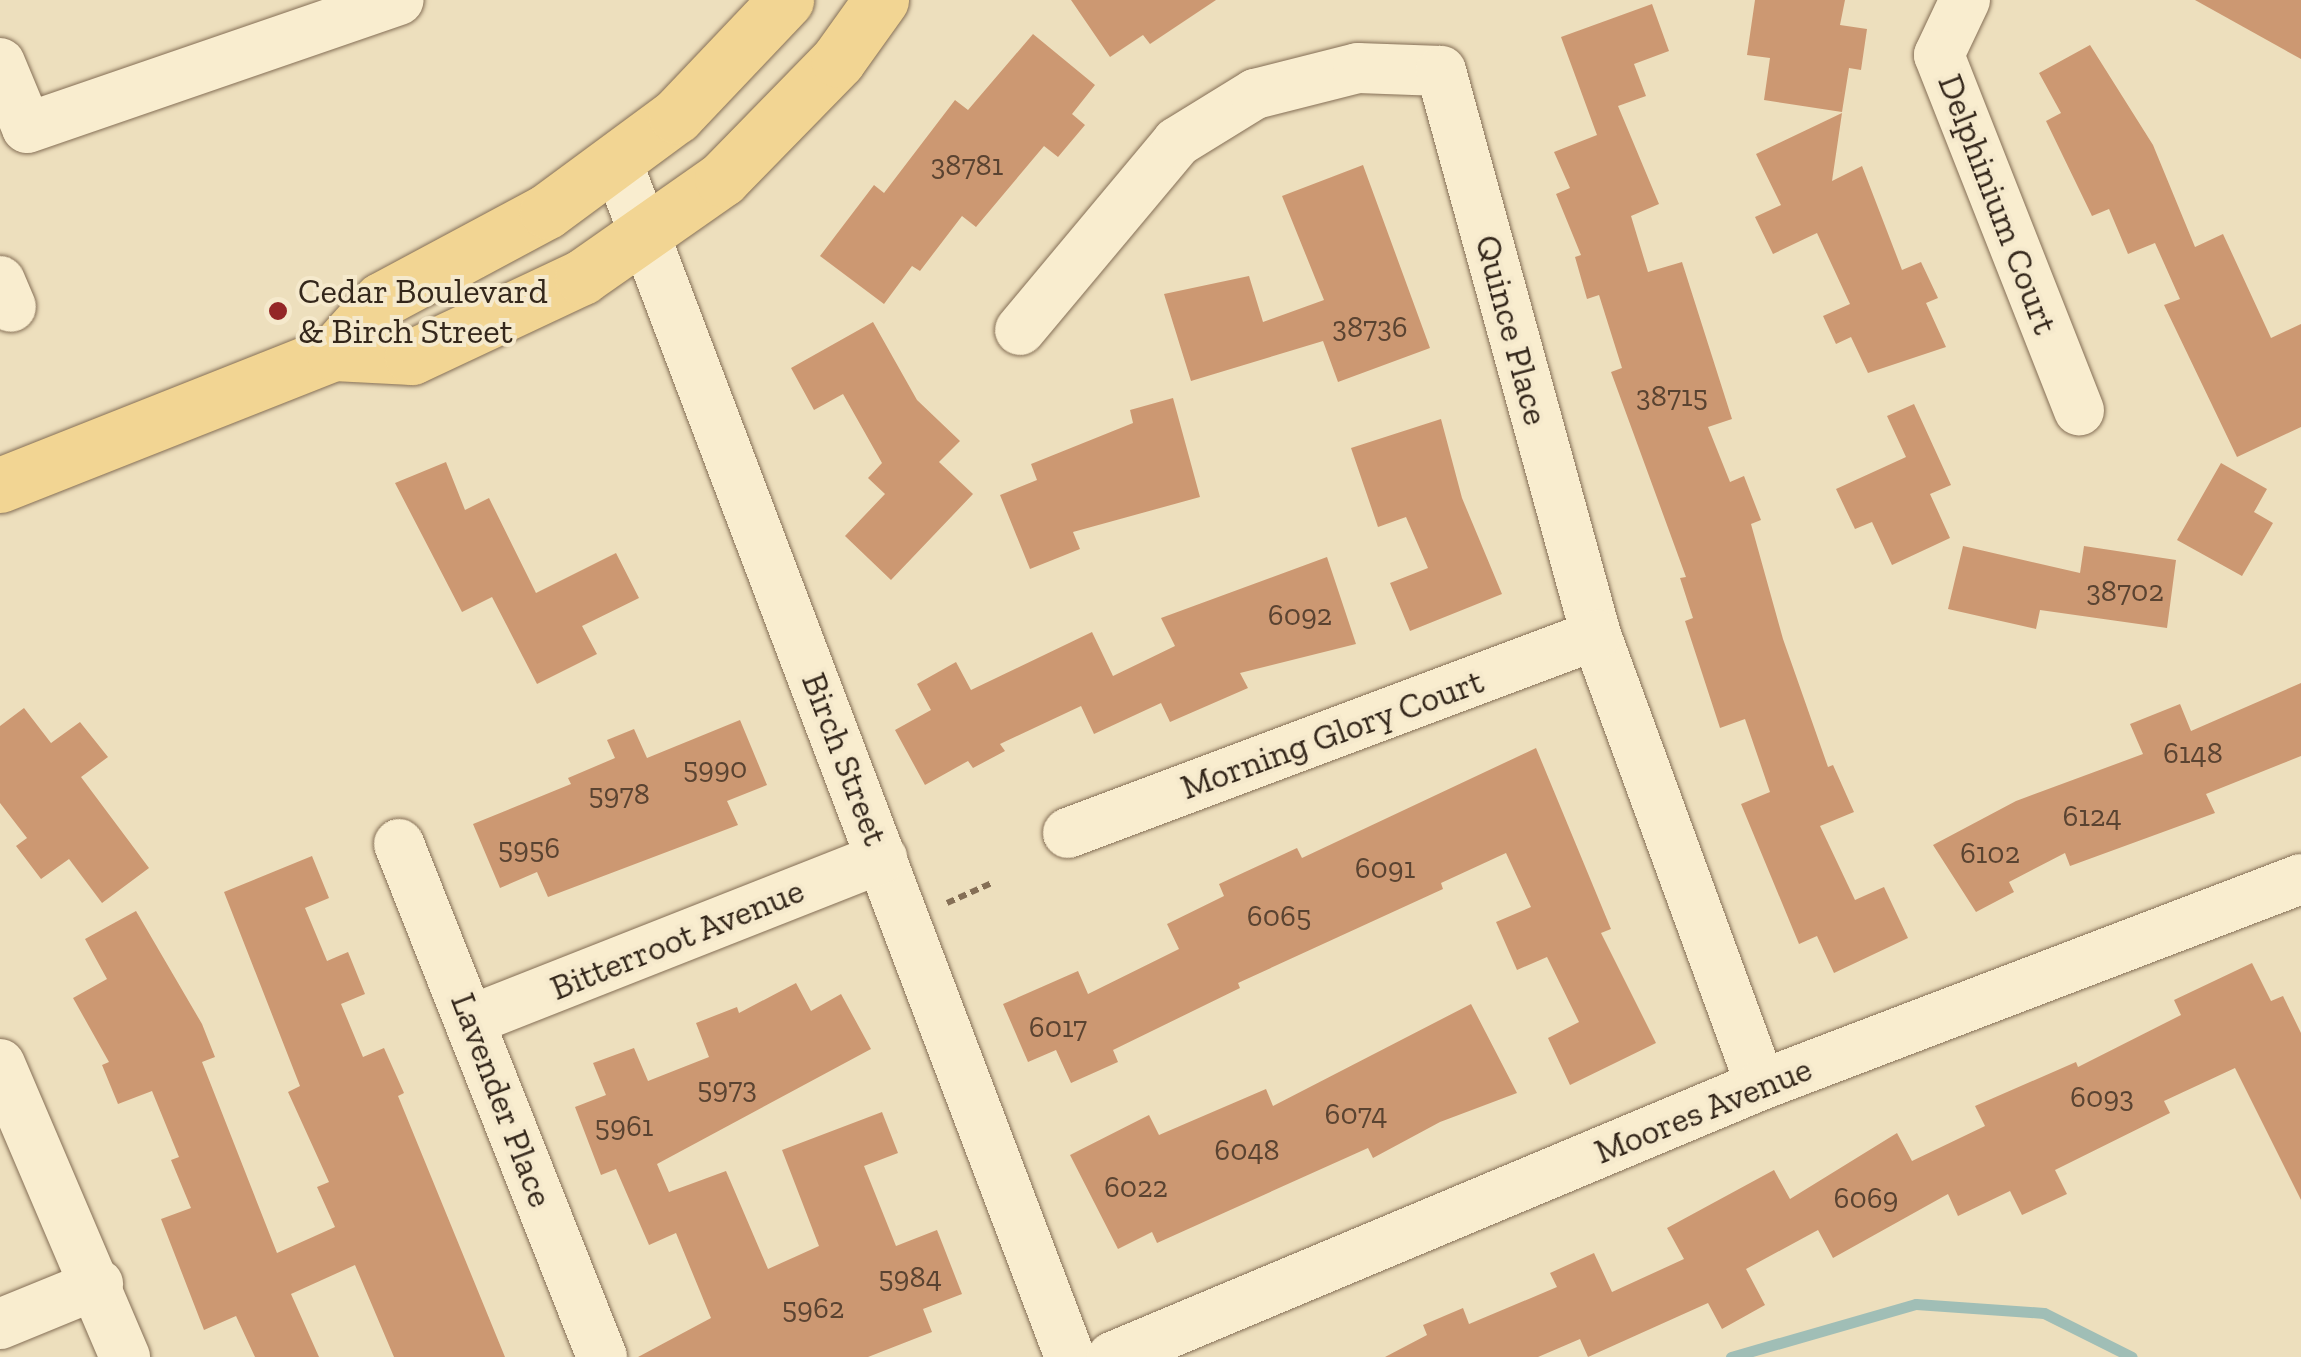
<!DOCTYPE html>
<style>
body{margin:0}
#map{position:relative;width:2301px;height:1357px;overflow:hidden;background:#eddfbd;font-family:"Zilla Slab",serif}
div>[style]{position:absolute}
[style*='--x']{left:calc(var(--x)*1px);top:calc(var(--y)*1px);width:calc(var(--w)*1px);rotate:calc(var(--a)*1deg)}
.stream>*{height:11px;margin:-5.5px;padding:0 5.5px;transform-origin:5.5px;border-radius:5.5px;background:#a0beb6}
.building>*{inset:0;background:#cc9872}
.path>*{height:6px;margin-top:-3px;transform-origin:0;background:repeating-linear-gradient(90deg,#856f56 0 8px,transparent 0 13px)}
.roads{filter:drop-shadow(0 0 2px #856f56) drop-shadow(0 0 2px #856f56)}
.minor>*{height:50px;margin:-25px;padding:0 25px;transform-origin:25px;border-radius:25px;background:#f9edcf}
.major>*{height:55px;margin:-27.5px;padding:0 27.5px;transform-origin:27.5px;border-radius:27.5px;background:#f2d593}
.dots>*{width:28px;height:28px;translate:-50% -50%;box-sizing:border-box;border:5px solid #f5e9cc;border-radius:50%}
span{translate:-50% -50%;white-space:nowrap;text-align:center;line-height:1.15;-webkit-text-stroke:8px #f5e9cc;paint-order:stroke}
.number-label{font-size:30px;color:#5a4331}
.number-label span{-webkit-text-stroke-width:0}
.street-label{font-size:35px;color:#34271b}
.poi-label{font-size:35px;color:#34271b}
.left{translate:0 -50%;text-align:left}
</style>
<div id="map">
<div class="stream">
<div style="--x:1731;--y:1357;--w:192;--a:-16"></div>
<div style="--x:1916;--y:1304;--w:128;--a:4"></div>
<div style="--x:2044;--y:1313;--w:98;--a:26.6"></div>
</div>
<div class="building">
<div style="clip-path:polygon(1071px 0,1216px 0,1150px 44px,1143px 35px,1110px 57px)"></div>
<div style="clip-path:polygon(1755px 0,1845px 0,1840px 25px,1867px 29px,1861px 70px,1849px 68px,1842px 112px,1764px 100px,1770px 58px,1747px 55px)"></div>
<div style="clip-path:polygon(2195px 0,2301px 0,2301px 59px)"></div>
<div style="clip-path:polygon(1652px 4px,1669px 51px,1634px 64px,1646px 96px,1618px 106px,1659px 204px,1631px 216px,1648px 272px,1682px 262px,1732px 419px,1708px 427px,1730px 482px,1744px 476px,1761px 520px,1751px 524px,1783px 639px,1828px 767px,1833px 765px,1854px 812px,1820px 826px,1855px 900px,1884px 887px,1908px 938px,1834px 973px,1817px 936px,1799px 944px,1741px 804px,1770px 792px,1745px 719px,1720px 728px,1685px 621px,1693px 618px,1680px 578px,1686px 577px,1611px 372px,1622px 368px,1599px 295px,1587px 299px,1575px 257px,1581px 255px,1556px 194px,1570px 188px,1554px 152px,1597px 135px,1561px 37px)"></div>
<div style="clip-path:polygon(1033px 34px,1095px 85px,1072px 114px,1085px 125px,1058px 157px,1044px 146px,976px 227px,962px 216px,920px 271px,912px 266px,884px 304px,820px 256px,874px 185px,884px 193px,955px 100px,968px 110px)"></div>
<div style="clip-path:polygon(2090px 45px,2153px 145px,2195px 247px,2223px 234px,2271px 338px,2301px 324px,2301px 427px,2237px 457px,2164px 305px,2180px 299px,2155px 243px,2128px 254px,2109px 209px,2092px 216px,2046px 121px,2061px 113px,2039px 73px)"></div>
<div style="clip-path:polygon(1842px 113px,1832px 181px,1862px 166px,1902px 270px,1921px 262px,1938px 298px,1926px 303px,1946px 347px,1868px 373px,1851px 337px,1836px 344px,1823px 316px,1850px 304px,1817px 233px,1773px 254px,1755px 217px,1781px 205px,1756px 154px)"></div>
<div style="clip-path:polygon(1363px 165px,1430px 348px,1338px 382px,1323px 341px,1191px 381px,1164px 294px,1249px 276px,1263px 322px,1324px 300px,1282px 196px)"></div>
<div style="clip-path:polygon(873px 322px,917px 400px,960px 441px,939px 462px,973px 494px,891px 580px,845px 536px,885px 494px,868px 478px,882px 463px,843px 394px,814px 410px,791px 368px)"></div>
<div style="clip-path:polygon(1173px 398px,1200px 497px,1073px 532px,1080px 549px,1030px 569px,1000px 495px,1037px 480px,1031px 464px,1133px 423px,1130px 410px)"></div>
<div style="clip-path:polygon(1914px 404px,1951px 485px,1930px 494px,1950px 538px,1892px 565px,1872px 522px,1855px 529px,1836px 489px,1906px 457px,1887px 416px)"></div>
<div style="clip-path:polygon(1441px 419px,1462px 498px,1502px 594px,1410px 631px,1390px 583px,1428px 568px,1406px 517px,1378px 527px,1351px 448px)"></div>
<div style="clip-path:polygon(446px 462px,465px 510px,489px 498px,536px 593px,616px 553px,639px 598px,582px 626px,597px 654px,537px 684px,492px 597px,462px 612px,395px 483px)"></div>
<div style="clip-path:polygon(2221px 463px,2267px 489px,2254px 512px,2273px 523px,2242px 576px,2177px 540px)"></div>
<div style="clip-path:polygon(1963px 546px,2080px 573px,2084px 546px,2176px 560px,2167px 628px,2040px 610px,2036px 629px,1948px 609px)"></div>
<div style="clip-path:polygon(1327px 557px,1356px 644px,1240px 673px,1248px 688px,1170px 722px,1161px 703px,1094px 734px,1081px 706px,1000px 744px,1005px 751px,973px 768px,968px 761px,925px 785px,895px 730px,931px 710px,917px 684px,956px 662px,971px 690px,1092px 632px,1113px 676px,1175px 646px,1161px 618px)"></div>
<div style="clip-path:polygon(2301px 683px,2301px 756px,2206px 794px,2215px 813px,2070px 866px,2065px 853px,2009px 882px,2014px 892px,1976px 912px,1933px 845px,2016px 801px,2143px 754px,2130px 724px,2180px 704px,2191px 731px)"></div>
<div style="clip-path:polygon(24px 708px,51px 743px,80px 722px,108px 757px,81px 777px,149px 868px,102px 903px,69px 859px,41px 879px,16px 846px,27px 838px,0 803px,0 726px)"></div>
<div style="clip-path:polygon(740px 720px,767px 785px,727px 801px,738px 825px,548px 897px,537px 872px,500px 888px,473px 824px,571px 784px,568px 778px,615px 758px,607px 740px,634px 729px,647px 758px)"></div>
<div style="clip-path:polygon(1536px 748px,1611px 929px,1601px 933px,1656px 1043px,1570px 1085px,1548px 1038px,1579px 1022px,1547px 957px,1517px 970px,1496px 922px,1531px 907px,1506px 853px,1441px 883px,1443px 889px,1238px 983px,1240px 988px,1113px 1050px,1118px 1062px,1071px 1083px,1056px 1050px,1028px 1062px,1003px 1004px,1078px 971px,1088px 994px,1179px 949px,1167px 924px,1224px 896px,1219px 884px,1297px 848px,1302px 858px)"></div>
<div style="clip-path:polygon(312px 856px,329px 898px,305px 908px,327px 961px,348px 952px,365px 994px,341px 1004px,363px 1057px,384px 1048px,404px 1093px,398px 1096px,505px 1357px,394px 1357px,355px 1265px,291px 1294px,319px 1357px,255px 1357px,236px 1316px,204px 1330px,161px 1219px,191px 1208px,171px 1160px,179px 1157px,152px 1091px,118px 1104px,102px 1065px,109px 1062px,73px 998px,107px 979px,85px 939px,136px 911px,202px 1024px,215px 1057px,202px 1062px,277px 1253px,335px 1227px,317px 1187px,329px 1182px,288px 1092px,300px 1086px,224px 892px)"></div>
<div style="clip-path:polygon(2252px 963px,2271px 1001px,2283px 996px,2301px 1033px,2301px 1200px,2235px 1068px,2164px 1101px,2170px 1113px,2055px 1170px,2067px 1194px,2022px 1215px,2010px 1191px,1958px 1216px,1948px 1194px,1833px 1258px,1818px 1230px,1746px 1269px,1765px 1305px,1722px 1329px,1708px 1303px,1588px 1357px,1580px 1339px,1538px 1357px,1385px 1357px,1427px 1335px,1423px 1325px,1463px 1308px,1469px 1324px,1557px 1287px,1550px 1273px,1594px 1253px,1612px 1292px,1684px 1259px,1667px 1228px,1774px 1170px,1790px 1199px,1897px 1133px,1912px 1161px,1985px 1126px,1975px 1106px,2076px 1062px,2078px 1067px,2181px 1015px,2174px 1000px)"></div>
<div style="clip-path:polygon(796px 983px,811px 1011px,841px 994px,871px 1049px,657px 1164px,669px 1192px,726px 1171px,768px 1269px,819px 1246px,782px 1150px,882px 1112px,898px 1153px,864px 1166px,896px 1246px,937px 1230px,962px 1294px,923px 1309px,932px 1332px,868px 1357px,638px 1357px,711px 1318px,676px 1233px,649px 1245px,616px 1169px,601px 1175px,575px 1107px,606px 1095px,593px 1063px,634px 1048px,648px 1081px,709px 1057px,696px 1023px,737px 1007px,739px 1013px)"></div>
<div style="clip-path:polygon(1471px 1004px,1517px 1093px,1440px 1122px,1373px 1158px,1368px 1148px,1157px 1243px,1152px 1232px,1118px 1249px,1070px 1155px,1149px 1115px,1159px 1135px,1266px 1089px,1273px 1106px)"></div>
</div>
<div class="path">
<div style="--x:947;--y:903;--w:49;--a:-24"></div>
</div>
<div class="roads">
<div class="minor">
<div style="--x:1965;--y:0;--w:61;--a:115.3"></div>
<div style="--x:1939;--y:55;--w:382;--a:68.5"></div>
<div style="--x:0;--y:63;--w:70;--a:67.4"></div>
<div style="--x:27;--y:128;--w:393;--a:-19"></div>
<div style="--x:617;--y:162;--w:1278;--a:69.24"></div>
<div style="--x:0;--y:281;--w:28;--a:67"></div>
<div style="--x:1020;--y:330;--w:245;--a:-50.1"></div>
<div style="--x:1177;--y:142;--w:92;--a:-31.6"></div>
<div style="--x:1255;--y:94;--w:106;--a:-14.2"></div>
<div style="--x:1358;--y:68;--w:83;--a:2.1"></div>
<div style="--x:1441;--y:71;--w:585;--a:74.63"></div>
<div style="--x:1596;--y:635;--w:479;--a:69.9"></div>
<div style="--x:1068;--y:833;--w:564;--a:-20.56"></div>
<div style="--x:399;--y:844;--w:552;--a:68.41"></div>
<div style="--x:471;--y:1020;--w:442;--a:-21.5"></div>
<div style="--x:0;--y:1064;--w:319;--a:66.9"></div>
<div style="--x:0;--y:1324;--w:106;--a:-22.2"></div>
<div style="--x:1112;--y:1357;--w:704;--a:-22.74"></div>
<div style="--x:1761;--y:1085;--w:578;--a:-20.88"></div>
</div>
<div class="major">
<div style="--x:334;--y:353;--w:71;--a:-48.4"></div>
<div style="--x:381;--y:300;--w:188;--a:-28.2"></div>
<div style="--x:547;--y:211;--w:160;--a:-36.4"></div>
<div style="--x:676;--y:116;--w:160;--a:-46.5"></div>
<div style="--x:0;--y:485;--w:359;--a:-21.6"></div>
<div style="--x:334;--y:353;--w:78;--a:2.9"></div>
<div style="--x:412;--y:357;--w:188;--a:-25.2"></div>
<div style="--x:582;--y:277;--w:171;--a:-35"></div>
<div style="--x:722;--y:179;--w:166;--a:-45.7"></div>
<div style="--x:838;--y:60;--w:74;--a:-54.4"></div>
</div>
</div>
<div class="dots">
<div style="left:278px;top:311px;background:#942626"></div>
</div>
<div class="number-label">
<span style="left:967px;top:165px">38781</span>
<span style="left:1370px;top:327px">38736</span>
<span style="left:1672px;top:396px">38715</span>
<span style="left:2125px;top:591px">38702</span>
<span style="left:1300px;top:615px">6092</span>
<span style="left:2193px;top:753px">6148</span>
<span style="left:715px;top:768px">5990</span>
<span style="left:619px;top:794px">5978</span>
<span style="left:2092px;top:816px">6124</span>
<span style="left:529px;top:848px">5956</span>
<span style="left:1990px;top:853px">6102</span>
<span style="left:1385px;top:868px">6091</span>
<span style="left:1279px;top:916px">6065</span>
<span style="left:1058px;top:1027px">6017</span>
<span style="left:727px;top:1088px">5973</span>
<span style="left:2102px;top:1097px">6093</span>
<span style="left:1356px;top:1114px">6074</span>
<span style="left:624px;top:1126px">5961</span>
<span style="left:1247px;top:1150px">6048</span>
<span style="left:1136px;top:1187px">6022</span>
<span style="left:1866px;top:1198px">6069</span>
<span style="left:910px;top:1277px">5984</span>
<span style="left:813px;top:1308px">5962</span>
</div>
<div class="street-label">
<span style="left:1998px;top:204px;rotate:69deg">Delphinium Court</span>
<span style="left:1512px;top:330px;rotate:75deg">Quince Place</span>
<span style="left:1332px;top:734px;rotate:-20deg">Morning Glory Court</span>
<span style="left:845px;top:759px;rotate:69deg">Birch Street</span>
<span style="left:677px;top:939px;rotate:-22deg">Bitterroot Avenue</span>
<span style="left:502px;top:1100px;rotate:69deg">Lavender Place</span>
<span style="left:1703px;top:1110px;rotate:-22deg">Moores Avenue</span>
</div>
<div class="poi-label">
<span class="left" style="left:298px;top:311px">Cedar Boulevard<br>&amp; Birch Street</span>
</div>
</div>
